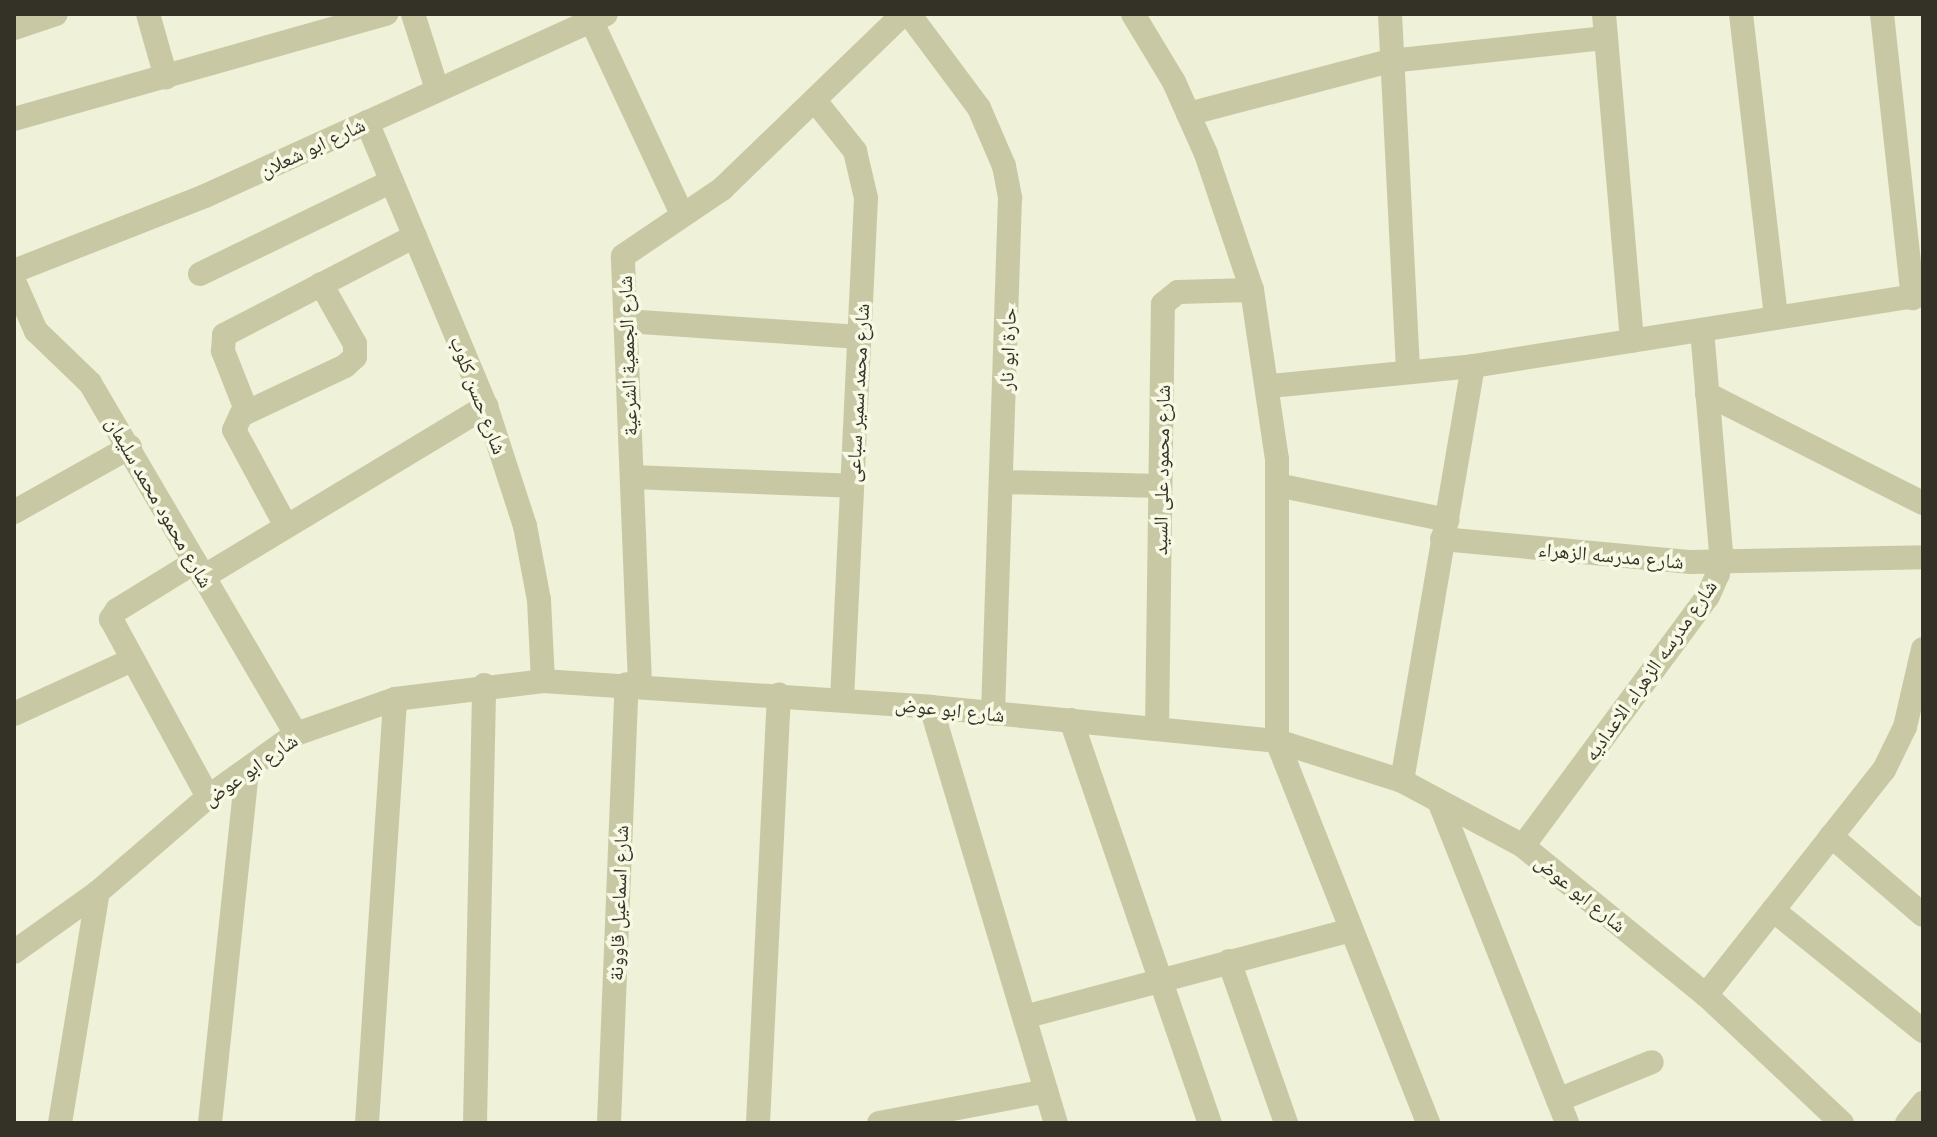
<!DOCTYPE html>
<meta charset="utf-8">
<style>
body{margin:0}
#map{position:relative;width:1937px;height:1137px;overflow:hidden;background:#eff1d8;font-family:Quicksand,"Noto Naskh Arabic",sans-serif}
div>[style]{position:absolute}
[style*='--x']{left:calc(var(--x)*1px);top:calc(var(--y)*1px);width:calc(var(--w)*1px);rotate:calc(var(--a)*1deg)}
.street>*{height:24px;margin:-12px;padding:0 12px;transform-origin:12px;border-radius:12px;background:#c8c9a4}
span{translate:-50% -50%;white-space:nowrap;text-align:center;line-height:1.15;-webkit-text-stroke:7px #f7f9e4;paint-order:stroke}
.street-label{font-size:20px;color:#343226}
.frame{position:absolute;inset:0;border:16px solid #343226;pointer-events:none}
</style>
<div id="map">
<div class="street">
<div style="--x:148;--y:14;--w:66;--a:74.1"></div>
<div style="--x:413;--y:14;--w:79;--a:72.3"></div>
<div style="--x:909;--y:14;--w:117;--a:53.3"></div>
<div style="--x:979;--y:108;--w:63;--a:66.7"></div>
<div style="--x:1004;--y:166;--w:33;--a:79"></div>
<div style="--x:1010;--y:198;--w:516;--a:91.89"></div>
<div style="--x:1133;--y:14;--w:79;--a:58.9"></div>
<div style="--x:1174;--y:82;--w:79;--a:66"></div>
<div style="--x:1206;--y:154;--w:144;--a:71.3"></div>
<div style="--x:1252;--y:290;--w:171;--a:81.6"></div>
<div style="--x:1277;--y:459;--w:282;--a:90"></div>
<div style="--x:1277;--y:741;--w:411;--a:68.4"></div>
<div style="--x:1390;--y:14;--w:355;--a:87.1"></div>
<div style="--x:1604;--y:14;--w:328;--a:85.1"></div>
<div style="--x:1741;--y:14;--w:305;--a:83.4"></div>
<div style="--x:1882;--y:14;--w:286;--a:83.8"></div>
<div style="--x:592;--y:22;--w:212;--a:64.9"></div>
<div style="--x:14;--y:28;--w:44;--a:-18.4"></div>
<div style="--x:816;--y:102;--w:63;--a:51.5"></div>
<div style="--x:855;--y:151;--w:48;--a:76.8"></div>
<div style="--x:866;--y:198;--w:502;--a:92.74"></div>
<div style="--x:1188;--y:114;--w:209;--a:-14.7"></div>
<div style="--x:1390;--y:61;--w:217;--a:-6.1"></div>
<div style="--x:14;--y:119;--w:387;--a:-15.8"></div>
<div style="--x:367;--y:122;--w:308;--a:67.3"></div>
<div style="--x:486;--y:406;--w:126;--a:72"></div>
<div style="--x:525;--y:526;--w:75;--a:79.3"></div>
<div style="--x:539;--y:600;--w:81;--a:87.2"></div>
<div style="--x:14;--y:271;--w:205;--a:-21.4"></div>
<div style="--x:205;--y:196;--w:440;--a:-24.4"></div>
<div style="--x:200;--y:274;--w:213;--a:-25.8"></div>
<div style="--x:14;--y:281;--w:55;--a:66.3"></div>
<div style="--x:36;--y:331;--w:75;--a:43.9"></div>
<div style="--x:90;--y:383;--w:407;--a:59.6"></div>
<div style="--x:626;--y:321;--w:234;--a:3.9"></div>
<div style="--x:1270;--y:386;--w:204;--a:-5.6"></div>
<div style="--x:1473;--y:366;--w:456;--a:-9"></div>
<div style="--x:1707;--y:394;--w:242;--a:26.8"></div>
<div style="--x:247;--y:412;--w:66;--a:-111.5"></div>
<div style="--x:223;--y:351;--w:16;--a:-86"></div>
<div style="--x:224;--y:335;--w:215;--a:-27.4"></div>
<div style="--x:632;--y:477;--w:220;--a:2.3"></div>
<div style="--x:1001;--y:482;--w:159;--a:1.4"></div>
<div style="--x:1277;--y:485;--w:174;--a:11.6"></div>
<div style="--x:14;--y:512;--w:133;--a:-29.3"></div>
<div style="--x:286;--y:526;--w:109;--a:-118.4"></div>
<div style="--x:234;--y:430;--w:17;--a:-65"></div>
<div style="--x:241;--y:415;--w:115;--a:-25.2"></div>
<div style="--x:345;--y:366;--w:13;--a:-42"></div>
<div style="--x:355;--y:357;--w:13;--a:-90"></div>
<div style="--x:355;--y:344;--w:69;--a:-119.5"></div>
<div style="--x:1442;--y:539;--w:250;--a:5.3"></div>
<div style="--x:1691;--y:562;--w:232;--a:-1.2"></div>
<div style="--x:195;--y:562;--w:92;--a:148.4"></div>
<div style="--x:117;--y:610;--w:11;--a:124"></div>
<div style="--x:111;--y:619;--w:203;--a:61.4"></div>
<div style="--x:203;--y:577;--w:331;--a:-31.1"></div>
<div style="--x:640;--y:684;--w:428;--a:-92.3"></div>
<div style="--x:623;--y:256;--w:120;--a:-34.1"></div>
<div style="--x:722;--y:189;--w:252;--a:-44"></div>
<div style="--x:931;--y:707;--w:434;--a:73.3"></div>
<div style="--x:14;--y:714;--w:130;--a:-24.6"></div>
<div style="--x:1071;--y:720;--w:426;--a:71"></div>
<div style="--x:1157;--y:729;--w:425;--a:-89.2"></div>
<div style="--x:1163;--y:304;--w:19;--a:-39"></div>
<div style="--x:1178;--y:292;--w:74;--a:-1.5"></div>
<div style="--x:1402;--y:781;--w:421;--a:-80.3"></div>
<div style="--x:1439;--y:801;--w:347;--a:68.3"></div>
<div style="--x:1831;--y:836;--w:121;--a:40.7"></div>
<div style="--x:1523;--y:846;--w:311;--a:-53.5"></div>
<div style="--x:1708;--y:596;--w:24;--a:-66"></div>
<div style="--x:1718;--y:574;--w:22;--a:-82"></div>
<div style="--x:1721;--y:552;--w:222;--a:-94.9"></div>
<div style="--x:1773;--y:910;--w:193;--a:38.9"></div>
<div style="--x:14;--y:952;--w:103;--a:-35.5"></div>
<div style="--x:98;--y:892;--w:145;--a:-40.8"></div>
<div style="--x:208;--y:797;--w:108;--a:-35.6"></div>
<div style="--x:296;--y:734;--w:105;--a:-19.5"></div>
<div style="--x:395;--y:699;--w:149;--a:-6.9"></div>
<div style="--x:543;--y:681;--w:389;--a:3.8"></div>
<div style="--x:931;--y:707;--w:348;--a:5.6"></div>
<div style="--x:1277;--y:741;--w:131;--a:17.7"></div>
<div style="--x:1402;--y:781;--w:137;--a:28.2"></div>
<div style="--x:1523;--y:846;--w:236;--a:39.2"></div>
<div style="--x:1706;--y:995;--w:187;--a:43.3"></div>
<div style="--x:1229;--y:961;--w:172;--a:70.6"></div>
<div style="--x:1706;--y:995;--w:287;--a:-51.7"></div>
<div style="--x:1884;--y:770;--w:48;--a:-64"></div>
<div style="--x:1905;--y:727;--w:80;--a:-77"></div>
<div style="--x:1024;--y:1017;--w:338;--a:-14.9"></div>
<div style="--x:1558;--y:1100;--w:101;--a:-22"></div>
<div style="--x:60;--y:1123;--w:234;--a:-80.7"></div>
<div style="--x:210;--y:1123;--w:354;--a:-84"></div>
<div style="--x:367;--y:1123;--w:425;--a:-86.2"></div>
<div style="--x:475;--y:1123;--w:438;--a:-88.8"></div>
<div style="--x:609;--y:1123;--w:439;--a:-87.7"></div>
<div style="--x:758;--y:1123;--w:429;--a:-87.2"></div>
<div style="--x:879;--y:1123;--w:170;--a:-10.8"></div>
<div style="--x:1907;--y:1123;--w:26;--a:-51"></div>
</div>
<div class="street-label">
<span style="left:312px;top:147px;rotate:-25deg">شارع ابو شعلان</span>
<span style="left:1007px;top:349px;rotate:-88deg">حارة ابو نار</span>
<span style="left:627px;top:356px;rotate:-92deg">شارع الجمعية الشرعية</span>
<span style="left:857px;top:393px;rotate:-87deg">شارع محمد سمير سباعى</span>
<span style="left:479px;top:395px;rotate:69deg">شارع حسن كلوب</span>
<span style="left:1161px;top:470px;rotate:-89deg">شارع محمود على السيد</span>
<span style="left:160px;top:502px;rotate:60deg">شارع محمود محمد سليمان</span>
<span style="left:1611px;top:555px;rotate:5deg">شارع مدرسه الزهراء</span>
<span style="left:1650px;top:670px;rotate:-55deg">شارع مدرسه الزهراء الاعداديه</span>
<span style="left:950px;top:709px;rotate:6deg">شارع ابو عوض</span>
<span style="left:250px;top:769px;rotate:-35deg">شارع ابو عوض</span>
<span style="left:1581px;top:893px;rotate:39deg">شارع ابو عوض</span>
<span style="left:618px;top:903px;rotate:-88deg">شارع اسماعيل قاوونة</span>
</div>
<div class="frame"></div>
</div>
